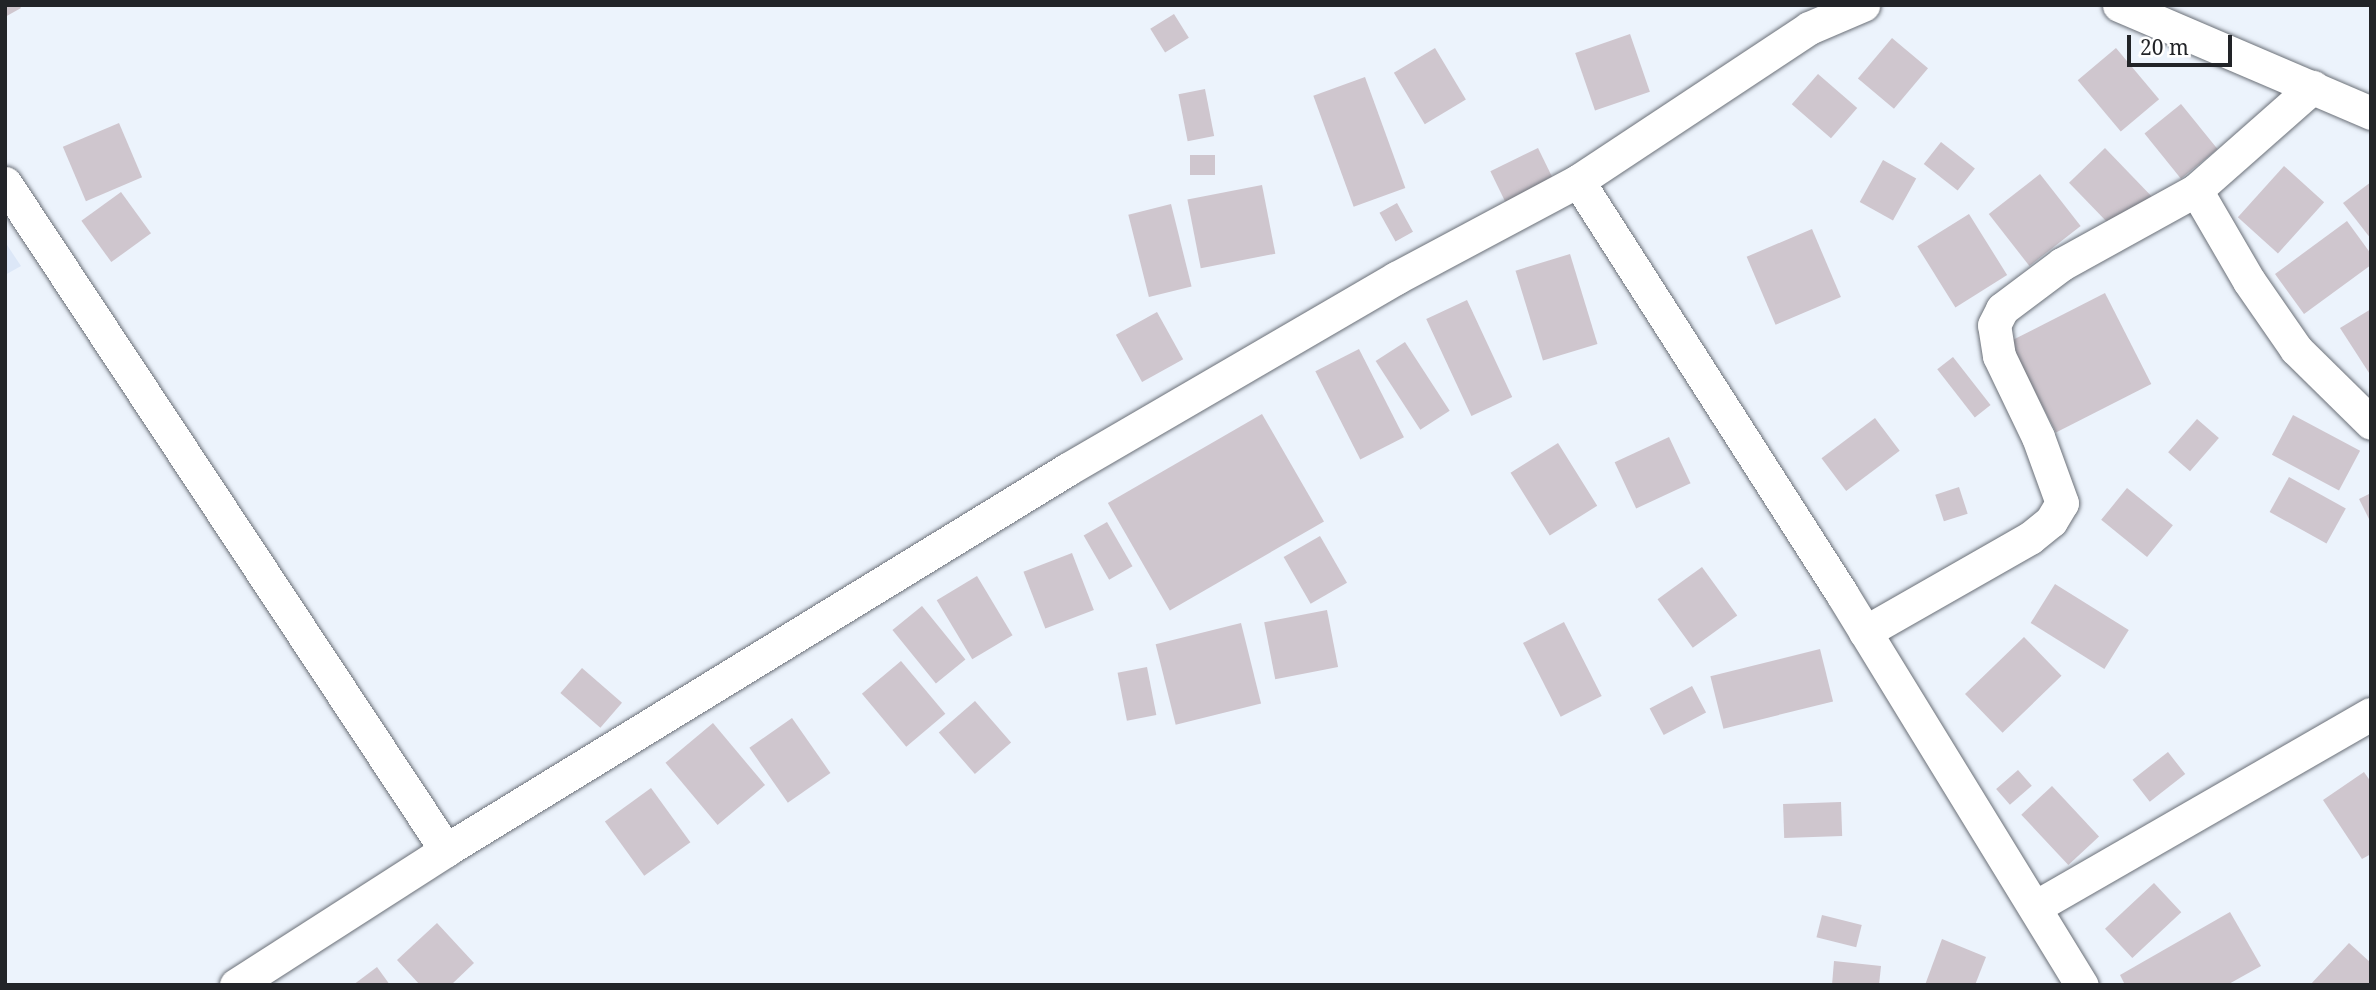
<!DOCTYPE html>
<style>
body{margin:0}
#map{position:relative;width:2376px;height:990px;overflow:hidden;background:#ecf3fc;font-family:"Noto Serif",serif}
div>[style]{position:absolute}
[style*='--x']{left:calc(var(--x)*1px);top:calc(var(--y)*1px);width:calc(var(--w)*1px);rotate:calc(var(--a)*1deg)}
.built>*{inset:0;background:#dce7f7}
.building>*{inset:0;background:#cfc6ce;transform-origin:0 0}
.roads{filter:drop-shadow(0 0 2px #6b7078) drop-shadow(0 0 2px #6b7078)}
.minor>*{height:33px;margin:-16.5px;padding:0 16.5px;transform-origin:16.5px;border-radius:16.5px;background:#fff}
span{translate:-50% -50%;white-space:nowrap;text-align:center;line-height:1.15;-webkit-text-stroke:6px #fff;paint-order:stroke}
.frame{position:absolute;inset:0;border:7px solid #222428;pointer-events:none}
.scale{position:absolute;left:2127px;top:35px;width:105px;height:32px;box-sizing:border-box;border:4px solid #222428;border-top:0;padding-left:9px;font-size:21px;line-height:24px;white-space:nowrap;color:#222428;-webkit-text-stroke:5px #fff;paint-order:stroke}
</style>
<div id="map">
<div class="built">
<div style="clip-path:polygon(5px 242px,21px 266px,5px 275px)"></div>
</div>
<div class="building">
<div style="clip-path:polygon(5px 5px,19px 5px,21px 8px,5px 17px)"></div>
<div style="left:1174px;top:14px;width:28px;height:28px;rotate:58deg"></div>
<div style="left:1630px;top:34px;width:61px;height:58px;rotate:71deg"></div>
<div style="left:1892px;top:38px;width:47px;height:53px;rotate:40deg"></div>
<div style="left:1435px;top:48px;width:60px;height:48px;rotate:59deg"></div>
<div style="left:2116px;top:48px;width:67px;height:50px;rotate:50deg"></div>
<div style="left:1818px;top:74px;width:52px;height:40px;rotate:41deg"></div>
<div style="left:1365px;top:77px;width:118px;height:55px;rotate:70deg"></div>
<div style="left:1205px;top:89px;width:48px;height:27px;rotate:79deg"></div>
<div style="left:2181px;top:104px;width:58px;height:47px;rotate:51deg"></div>
<div style="left:119px;top:123px;width:59px;height:61px;rotate:67deg"></div>
<div style="left:1941px;top:142px;width:43px;height:28px;rotate:38deg"></div>
<div style="left:1538px;top:148px;width:34px;height:53px;rotate:64deg"></div>
<div style="left:2105px;top:148px;width:69px;height:50px;rotate:46deg"></div>
<div style="left:1190px;top:155px;width:25px;height:20px"></div>
<div style="left:1883px;top:160px;width:38px;height:48px;rotate:29deg"></div>
<div style="left:2284px;top:166px;width:54px;height:69px;rotate:42deg"></div>
<div style="left:2040px;top:174px;width:66px;height:65px;rotate:52deg"></div>
<div style="clip-path:polygon(2371px 182px,2371px 239px,2343px 203px)"></div>
<div style="left:1262px;top:185px;width:70px;height:76px;rotate:79deg"></div>
<div style="left:121px;top:192px;width:51px;height:49px;rotate:54deg"></div>
<div style="left:1397px;top:203px;width:33px;height:20px;rotate:61deg"></div>
<div style="left:1171px;top:204px;width:85px;height:44px;rotate:76deg"></div>
<div style="left:1969px;top:214px;width:72px;height:61px;rotate:58deg"></div>
<div style="clip-path:polygon(2347px 221px,2371px 254px,2371px 265px,2304px 314px,2275px 274px)"></div>
<div style="left:1812px;top:229px;width:74px;height:71px;rotate:67deg"></div>
<div style="left:1570px;top:254px;width:94px;height:57px;rotate:73deg"></div>
<div style="left:2105px;top:293px;width:102px;height:107px;rotate:63deg"></div>
<div style="left:1467px;top:300px;width:107px;height:45px;rotate:65deg"></div>
<div style="clip-path:polygon(2371px 309px,2371px 376px,2340px 328px)"></div>
<div style="left:1157px;top:312px;width:54px;height:47px;rotate:61deg"></div>
<div style="left:1405px;top:342px;width:82px;height:35px;rotate:57deg"></div>
<div style="left:1359px;top:349px;width:99px;height:49px;rotate:63deg"></div>
<div style="left:1953px;top:357px;width:61px;height:20px;rotate:52deg"></div>
<div style="left:1262px;top:414px;width:124px;height:178px;rotate:60deg"></div>
<div style="left:2293px;top:415px;width:76px;height:45px;rotate:28deg"></div>
<div style="left:1875px;top:418px;width:41px;height:67px;rotate:53deg"></div>
<div style="left:2197px;top:419px;width:29px;height:44px;rotate:41deg"></div>
<div style="left:1669px;top:437px;width:51px;height:60px;rotate:65deg"></div>
<div style="left:1558px;top:443px;width:74px;height:56px;rotate:58deg"></div>
<div style="left:2289px;top:477px;width:65px;height:40px;rotate:29deg"></div>
<div style="left:1959px;top:487px;width:28px;height:25px;rotate:72deg"></div>
<div style="left:2127px;top:488px;width:59px;height:41px;rotate:39deg"></div>
<div style="clip-path:polygon(2371px 493px,2371px 523px,2359px 499px)"></div>
<div style="left:1107px;top:522px;width:51px;height:27px;rotate:60deg"></div>
<div style="left:1320px;top:536px;width:54px;height:42px;rotate:60deg"></div>
<div style="left:1072px;top:553px;width:61px;height:52px;rotate:69deg"></div>
<div style="left:1702px;top:567px;width:60px;height:55px;rotate:54deg"></div>
<div style="left:977px;top:576px;width:69px;height:47px;rotate:59deg"></div>
<div style="left:2055px;top:584px;width:87px;height:46px;rotate:32deg"></div>
<div style="left:922px;top:606px;width:69px;height:38px;rotate:51deg"></div>
<div style="left:1327px;top:610px;width:58px;height:64px;rotate:79deg"></div>
<div style="left:1564px;top:622px;width:83px;height:46px;rotate:63deg"></div>
<div style="left:1241px;top:623px;width:83px;height:88px;rotate:76deg"></div>
<div style="left:2024px;top:637px;width:54px;height:82px;rotate:46deg"></div>
<div style="left:1820px;top:649px;width:54px;height:113px;rotate:76deg"></div>
<div style="left:901px;top:661px;width:69px;height:51px;rotate:50deg"></div>
<div style="left:1147px;top:667px;width:49px;height:30px;rotate:79deg"></div>
<div style="left:582px;top:668px;width:53px;height:33px;rotate:41deg"></div>
<div style="left:1692px;top:686px;width:30px;height:48px;rotate:62deg"></div>
<div style="left:975px;top:701px;width:55px;height:48px;rotate:49deg"></div>
<div style="left:792px;top:718px;width:67px;height:52px;rotate:55deg"></div>
<div style="left:713px;top:723px;width:81px;height:62px;rotate:50deg"></div>
<div style="left:2168px;top:752px;width:28px;height:45px;rotate:52deg"></div>
<div style="left:2018px;top:770px;width:21px;height:29px;rotate:49deg"></div>
<div style="clip-path:polygon(2364px 772px,2371px 782px,2371px 854px,2362px 859px,2323px 800px)"></div>
<div style="left:2052px;top:786px;width:69px;height:42px;rotate:47deg"></div>
<div style="left:651px;top:788px;width:67px;height:57px;rotate:54deg"></div>
<div style="left:1841px;top:802px;width:34px;height:58px;rotate:88deg"></div>
<div style="left:2154px;top:883px;width:40px;height:67px;rotate:47deg"></div>
<div style="clip-path:polygon(2230px 912px,2261px 966px,2227px 985px,2125px 985px,2120px 975px)"></div>
<div style="left:1822px;top:915px;width:41px;height:23px;rotate:14deg"></div>
<div style="clip-path:polygon(437px 923px,474px 963px,451px 985px,420px 985px,397px 960px)"></div>
<div style="clip-path:polygon(1942px 939px,1986px 957px,1975px 985px,1925px 985px)"></div>
<div style="clip-path:polygon(2349px 943px,2371px 963px,2371px 985px,2310px 985px)"></div>
<div style="clip-path:polygon(1834px 961px,1881px 966px,1879px 985px,1832px 985px)"></div>
<div style="clip-path:polygon(377px 967px,390px 985px,353px 985px)"></div>
</div>
<div class="roads">
<div class="minor">
<div style="--x:2119;--y:5;--w:274;--a:23.2"></div>
<div style="--x:1578;--y:181;--w:490;--a:57.4"></div>
<div style="--x:1842;--y:594;--w:459;--a:58.5"></div>
<div style="--x:5;--y:183;--w:800;--a:56.53"></div>
<div style="--x:2196;--y:190;--w:105;--a:59.8"></div>
<div style="--x:2249;--y:281;--w:83;--a:55.3"></div>
<div style="--x:2296;--y:349;--w:105;--a:44.6"></div>
<div style="--x:1865;--y:632;--w:190;--a:-29.7"></div>
<div style="--x:2030;--y:538;--w:27;--a:-39"></div>
<div style="--x:2051;--y:521;--w:21;--a:-59"></div>
<div style="--x:2062;--y:503;--w:70;--a:-110"></div>
<div style="--x:2038;--y:437;--w:90;--a:-115.7"></div>
<div style="--x:1999;--y:356;--w:31;--a:-99"></div>
<div style="--x:1994;--y:325;--w:18;--a:-63"></div>
<div style="--x:2002;--y:309;--w:75;--a:-36.9"></div>
<div style="--x:2062;--y:264;--w:153;--a:-28.9"></div>
<div style="--x:2196;--y:190;--w:156;--a:-41.4"></div>
<div style="--x:2035;--y:907;--w:387;--a:-29.9"></div>
<div style="--x:236;--y:985;--w:250;--a:-32.7"></div>
<div style="--x:446;--y:850;--w:729;--a:-31.49"></div>
<div style="--x:1068;--y:469;--w:380;--a:-30.2"></div>
<div style="--x:1396;--y:278;--w:206;--a:-28.1"></div>
<div style="--x:1578;--y:181;--w:277;--a:-33.5"></div>
<div style="--x:1809;--y:28;--w:59;--a:-23.1"></div>
</div>
</div>
<div class="frame"></div>
<div class="scale">20 m</div>
</div>
